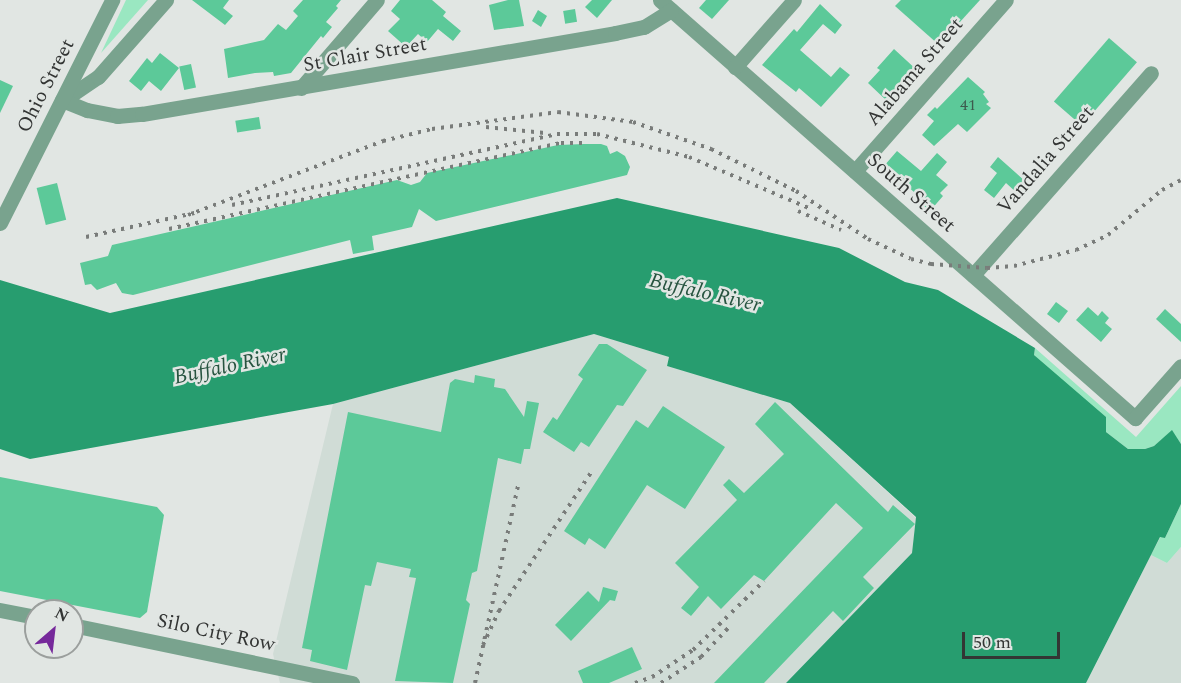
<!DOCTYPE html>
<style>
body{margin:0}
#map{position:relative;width:1181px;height:683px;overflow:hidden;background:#e1e6e3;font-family:Spectral,serif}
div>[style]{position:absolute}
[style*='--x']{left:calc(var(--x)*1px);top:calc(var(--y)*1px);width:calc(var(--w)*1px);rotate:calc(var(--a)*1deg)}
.built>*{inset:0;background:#d0dcd6}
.green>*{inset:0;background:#9ae7c1}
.water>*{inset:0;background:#279d6f}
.building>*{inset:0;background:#5cc999;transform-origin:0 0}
.minor>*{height:15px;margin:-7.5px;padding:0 7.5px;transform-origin:7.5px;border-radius:7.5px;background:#79a38e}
.rail>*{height:4px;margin-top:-2px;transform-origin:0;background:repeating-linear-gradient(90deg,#797c7a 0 3px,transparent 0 9px)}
span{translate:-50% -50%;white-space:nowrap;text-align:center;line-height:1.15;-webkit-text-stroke:5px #e1e6e3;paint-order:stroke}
.number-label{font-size:16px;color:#3d5a4d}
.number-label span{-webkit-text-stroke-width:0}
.street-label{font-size:20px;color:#333534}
.water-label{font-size:21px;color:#275440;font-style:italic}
.north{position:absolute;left:24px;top:599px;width:60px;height:60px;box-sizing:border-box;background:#e1e6e3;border:2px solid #9b9f9d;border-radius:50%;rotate:28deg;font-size:16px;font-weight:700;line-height:24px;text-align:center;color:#333534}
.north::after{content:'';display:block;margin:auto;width:21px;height:27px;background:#76299b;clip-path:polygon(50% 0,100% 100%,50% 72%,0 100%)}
.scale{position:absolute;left:962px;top:632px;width:98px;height:27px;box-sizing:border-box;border:3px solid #333534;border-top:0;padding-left:8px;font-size:18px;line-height:21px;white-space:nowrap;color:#333534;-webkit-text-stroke:4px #e1e6e3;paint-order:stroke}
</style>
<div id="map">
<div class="built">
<div style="clip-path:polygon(594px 334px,669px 357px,667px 366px,790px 403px,916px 518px,912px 553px,786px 683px,280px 683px,273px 654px,333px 404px)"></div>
<div style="clip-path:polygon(1181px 547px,1181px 683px,1086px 683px,1151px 555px,1167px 563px)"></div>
</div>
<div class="green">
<div style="clip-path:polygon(126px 0,148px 0,101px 53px)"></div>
<div style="clip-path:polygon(1035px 348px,1136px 437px,1181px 386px,1181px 444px,1172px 431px,1154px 446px,1145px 449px,1128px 449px,1106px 432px,1034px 355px)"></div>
<div style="clip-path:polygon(1181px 504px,1181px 547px,1167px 563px,1151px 555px,1161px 536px,1165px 538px)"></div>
</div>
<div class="water">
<div style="clip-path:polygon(617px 198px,839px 248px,905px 282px,938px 290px,1035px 348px,1034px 355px,1106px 417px,1106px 432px,1128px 449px,1145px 449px,1154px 446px,1172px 430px,1181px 444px,1181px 504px,1165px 538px,1160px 537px,1151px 555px,1086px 683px,786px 683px,912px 553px,916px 517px,790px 403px,667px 366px,669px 357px,594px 334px,333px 404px,30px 459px,0 449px,0 280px,110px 313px)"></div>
</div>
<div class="building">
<div style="clip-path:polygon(192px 0,229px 0,223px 8px,233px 16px,225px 25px)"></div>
<div style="clip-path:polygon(303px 0,341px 0,336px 6px,338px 8px,326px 22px,332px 27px,323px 38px,321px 36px,291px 73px,274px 76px,273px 72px,255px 73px,228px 78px,224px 49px,264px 40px,278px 24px,286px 30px,298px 16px,293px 11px)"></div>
<div style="clip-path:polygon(400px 0,432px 0,446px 12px,443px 16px,461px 31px,453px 41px,438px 29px,427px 42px,418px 34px,406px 47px,388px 31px,400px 19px,391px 11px)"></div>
<div style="clip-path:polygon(508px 0,519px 0,524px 26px,494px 30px,489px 5px)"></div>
<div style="clip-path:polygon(592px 0,612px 0,597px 18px,585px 7px)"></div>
<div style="clip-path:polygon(706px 0,729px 0,712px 19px,699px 8px)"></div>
<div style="clip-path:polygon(901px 0,980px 0,939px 45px,895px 6px)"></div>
<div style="clip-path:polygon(820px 4px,842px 25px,835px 34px,823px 24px,800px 50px,831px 77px,840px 67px,850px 75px,821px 107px,799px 88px,796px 92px,762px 65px,794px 29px,797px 32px)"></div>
<div style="left:575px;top:9px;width:13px;height:12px;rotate:81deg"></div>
<div style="clip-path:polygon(538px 10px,547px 16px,541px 27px,532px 21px)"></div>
<div style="left:1109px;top:38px;width:37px;height:84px;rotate:41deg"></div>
<div style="clip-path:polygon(894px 49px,919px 72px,904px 93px,901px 91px,888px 102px,868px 83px,880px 70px,877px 68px)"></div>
<div style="clip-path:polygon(160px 53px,179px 68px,161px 91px,149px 81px,141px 91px,129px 81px,147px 58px,152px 63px)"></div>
<div style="left:191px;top:64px;width:24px;height:12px;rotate:78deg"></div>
<div style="clip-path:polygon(968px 77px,985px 92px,983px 94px,989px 102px,986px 104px,991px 108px,967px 132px,958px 124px,934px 146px,922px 135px,934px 121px,927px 115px,935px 107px,937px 109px)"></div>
<div style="clip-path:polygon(0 80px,13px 86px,0 113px)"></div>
<div style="left:259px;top:117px;width:12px;height:24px;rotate:81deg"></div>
<div style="clip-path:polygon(584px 144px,601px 144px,607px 146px,610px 154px,617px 151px,625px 156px,630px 167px,627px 175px,436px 221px,419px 209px,412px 227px,372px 236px,374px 250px,353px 254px,350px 240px,133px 295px,122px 293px,116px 283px,97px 290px,91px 284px,85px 285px,80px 263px,108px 256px,112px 245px,397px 180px,411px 185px,420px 182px,427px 173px,558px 145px)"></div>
<div style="clip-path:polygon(897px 151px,921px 171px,937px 153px,947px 162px,936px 175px,948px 185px,940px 193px,943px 196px,930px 211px,919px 202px,922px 199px,884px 166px)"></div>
<div style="clip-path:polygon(998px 157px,1026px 182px,1017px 193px,1006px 183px,994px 198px,984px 190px,997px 173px,990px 167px)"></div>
<div style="left:57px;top:183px;width:38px;height:21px;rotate:76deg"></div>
<div style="left:1056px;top:302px;width:15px;height:15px;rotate:37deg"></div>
<div style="clip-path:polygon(1088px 307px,1098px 316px,1102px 311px,1109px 318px,1105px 323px,1112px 329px,1101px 342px,1076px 320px)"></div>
<div style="clip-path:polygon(1165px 309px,1181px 324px,1181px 342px,1156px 319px)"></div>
<div style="clip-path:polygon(599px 344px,607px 344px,647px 370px,623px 406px,617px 405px,589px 447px,581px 442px,574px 452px,543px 432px,553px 417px,557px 420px,583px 379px,578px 375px)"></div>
<div style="clip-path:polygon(475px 375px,495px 379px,494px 387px,505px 389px,524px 417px,527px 401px,539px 403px,530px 449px,524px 449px,521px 464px,498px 458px,477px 571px,472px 573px,466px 600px,470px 604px,453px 683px,395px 681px,416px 578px,409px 577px,411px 569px,377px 562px,371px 586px,365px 585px,347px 670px,310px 661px,312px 650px,302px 648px,348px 412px,441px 432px,450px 383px,455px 379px,474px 383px)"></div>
<div style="clip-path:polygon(775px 402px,888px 512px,893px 505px,915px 524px,863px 577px,874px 588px,843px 621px,833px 611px,764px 683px,714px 683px,863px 528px,836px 503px,764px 581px,754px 575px,721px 609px,708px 596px,691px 616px,681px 608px,699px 587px,675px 563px,737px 500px,723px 485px,729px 479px,744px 493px,784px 454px,755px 424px)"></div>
<div style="clip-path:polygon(663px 406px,725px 447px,685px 509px,647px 485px,605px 549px,589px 538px,585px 545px,564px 531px,636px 420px,648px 428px)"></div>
<div style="clip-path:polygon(0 477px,157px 507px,164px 515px,147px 612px,140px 618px,0 591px)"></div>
<div style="clip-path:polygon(603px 587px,618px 591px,615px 601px,610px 600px,571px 641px,555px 625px,588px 591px,599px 602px)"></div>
<div style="clip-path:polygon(632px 647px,642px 669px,609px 683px,583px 683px,578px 671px)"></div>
</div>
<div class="minor">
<div style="--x:660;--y:0;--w:633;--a:41.35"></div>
<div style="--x:1135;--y:418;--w:69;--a:-48.5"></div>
<div style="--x:735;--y:67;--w:89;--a:-48.6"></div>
<div style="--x:301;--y:88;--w:116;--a:-49.2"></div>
<div style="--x:65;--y:99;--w:40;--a:-34"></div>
<div style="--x:98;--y:77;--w:103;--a:-48.6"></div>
<div style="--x:62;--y:100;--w:27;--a:22"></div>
<div style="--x:87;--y:110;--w:31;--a:11"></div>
<div style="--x:117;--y:116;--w:25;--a:-5"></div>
<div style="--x:142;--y:114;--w:480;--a:-9.7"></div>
<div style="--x:615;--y:33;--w:30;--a:-12"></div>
<div style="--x:644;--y:27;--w:32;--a:-32"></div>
<div style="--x:855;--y:171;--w:228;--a:-48.6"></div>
<div style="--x:0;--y:223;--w:250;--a:-63.3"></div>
<div style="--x:973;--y:275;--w:269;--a:-48.6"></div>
<div style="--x:0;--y:610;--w:37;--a:11"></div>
<div style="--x:72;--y:625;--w:286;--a:11.7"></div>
</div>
<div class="rail">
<div style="--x:486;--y:127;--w:59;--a:5.8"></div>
<div style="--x:232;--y:205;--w:333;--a:-12.3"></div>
<div style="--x:557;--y:134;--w:40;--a:0"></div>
<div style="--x:597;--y:134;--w:95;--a:14"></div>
<div style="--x:689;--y:157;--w:133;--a:23.1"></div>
<div style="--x:798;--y:211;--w:47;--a:23.8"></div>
<div style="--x:188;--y:215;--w:209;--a:-20.8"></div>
<div style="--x:383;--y:141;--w:50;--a:-13.8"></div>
<div style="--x:432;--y:129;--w:127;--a:-7.7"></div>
<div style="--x:558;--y:112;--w:76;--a:7.6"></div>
<div style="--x:633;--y:122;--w:83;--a:19.1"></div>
<div style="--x:711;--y:149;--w:95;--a:26.3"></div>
<div style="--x:796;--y:191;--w:87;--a:33.7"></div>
<div style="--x:868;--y:239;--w:47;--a:24.9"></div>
<div style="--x:911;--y:259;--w:21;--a:14"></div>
<div style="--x:931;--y:264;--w:56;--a:4.1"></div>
<div style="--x:987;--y:268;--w:27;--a:-4"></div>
<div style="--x:1014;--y:266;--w:64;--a:-14.5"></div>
<div style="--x:1076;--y:250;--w:35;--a:-25"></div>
<div style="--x:1108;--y:235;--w:70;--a:-39.8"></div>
<div style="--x:1162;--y:190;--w:21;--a:-28"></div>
<div style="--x:169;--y:229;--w:401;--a:-12.4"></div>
<div style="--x:561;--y:143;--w:21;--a:0"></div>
<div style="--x:86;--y:237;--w:111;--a:-12.5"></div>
<div style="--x:483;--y:645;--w:38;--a:-65"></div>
<div style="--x:499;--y:611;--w:168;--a:-56.4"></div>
<div style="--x:475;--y:683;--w:206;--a:-77.7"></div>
<div style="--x:635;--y:683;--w:18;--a:-19"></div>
<div style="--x:652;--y:677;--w:49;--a:-33.4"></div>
<div style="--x:693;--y:650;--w:99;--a:-44.2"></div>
<div style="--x:661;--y:683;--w:48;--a:-33"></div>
<div style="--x:701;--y:657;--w:42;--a:-46.9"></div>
</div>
<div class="number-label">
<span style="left:968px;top:105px">41</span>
</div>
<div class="street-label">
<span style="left:365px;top:55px;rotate:-10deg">St Clair Street</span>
<span style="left:915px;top:72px;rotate:-49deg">Alabama Street</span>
<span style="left:46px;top:86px;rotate:-63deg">Ohio Street</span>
<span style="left:1046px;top:160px;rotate:-49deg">Vandalia Street</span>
<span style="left:911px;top:193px;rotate:41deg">South Street</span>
<span style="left:216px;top:633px;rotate:12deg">Silo City Row</span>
</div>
<div class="water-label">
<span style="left:705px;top:293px;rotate:13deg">Buffalo River</span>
<span style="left:230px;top:366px;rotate:-12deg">Buffalo River</span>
</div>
<div class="north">N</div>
<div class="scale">50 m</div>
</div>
